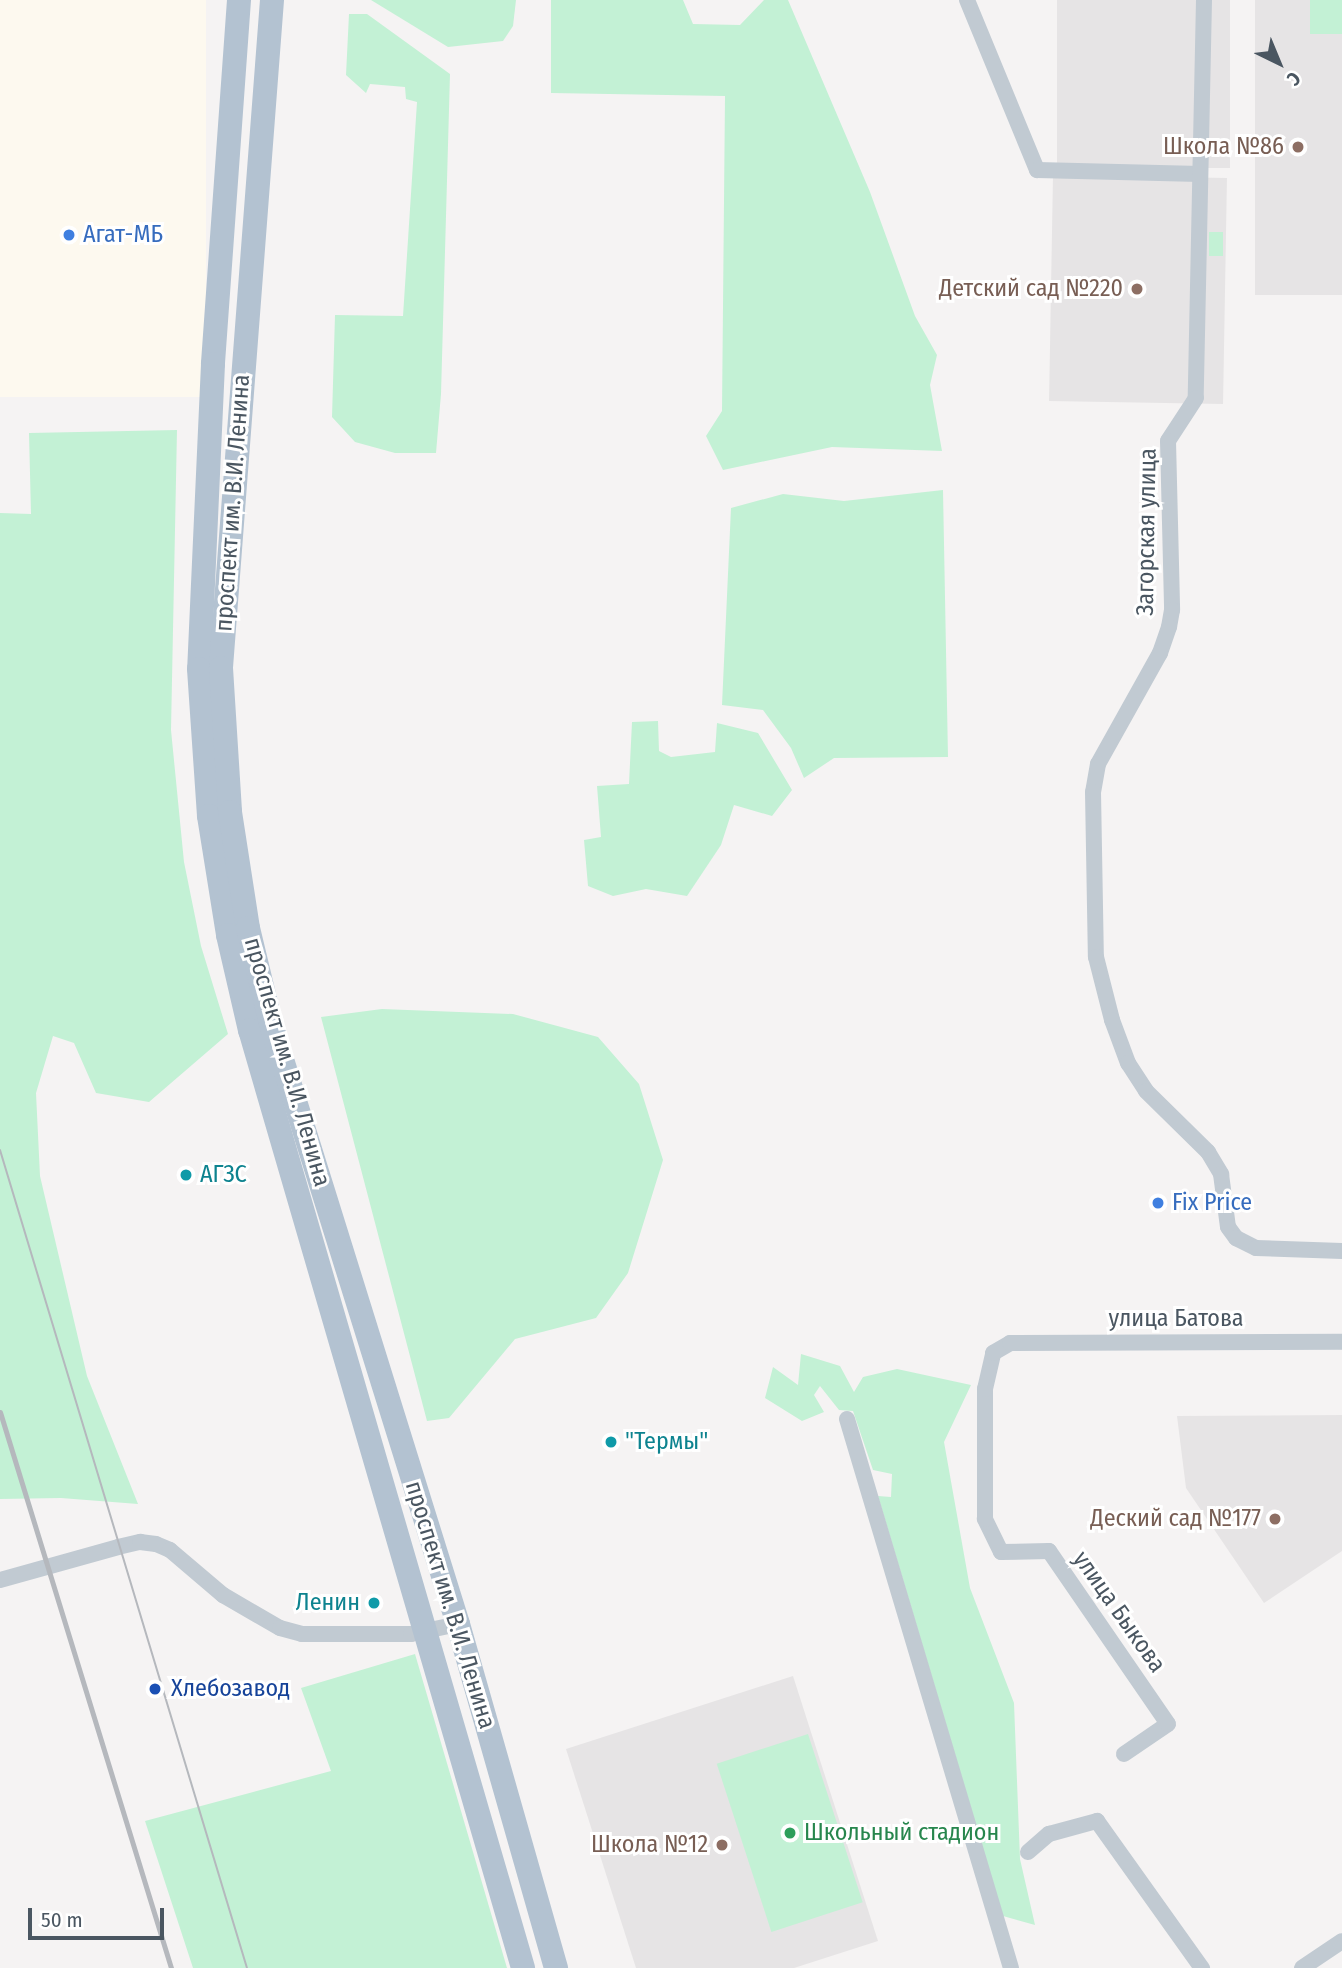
<!DOCTYPE html>
<meta charset="utf-8">
<style>
body{margin:0}
#map{position:relative;width:1342px;height:1968px;overflow:hidden;background:#f5f3f3;font-family:"Fira Sans Condensed",sans-serif}
div>[style]{position:absolute}
[style*='--x']{left:calc(var(--x)*1px);top:calc(var(--y)*1px);width:calc(var(--w)*1px);rotate:calc(var(--a)*1deg)}
.commercial>*{inset:0;background:#fdf9ef;transform-origin:0 0}
.education>*{inset:0;background:#e6e4e5;transform-origin:0 0}
.green>*{inset:0;background:#c3f1d5;transform-origin:0 0}
.minor>*{height:16px;margin:-8px;padding:0 8px;transform-origin:8px;border-radius:8px;background:#c1cad2}
.primary>*{height:24px;margin:-12px;padding:0 12px;transform-origin:12px;border-radius:12px;background:#b3c2d1}
.tram>*{height:2px;margin:-1px;padding:0 1px;transform-origin:1px;border-radius:1px;background:#b5b8bd}
.rail>*{height:5px;margin:-2.5px;padding:0 2.5px;transform-origin:2.5px;border-radius:2.5px;background:#b5b8bd}
.dots>*{width:19px;height:19px;translate:-50% -50%;box-sizing:border-box;border:4px solid #fff;border-radius:50%}
span{translate:-50% -50%;white-space:nowrap;text-align:center;line-height:1.15;-webkit-text-stroke:6px #fff;paint-order:stroke}
.education-label{font-size:24px;color:#785e54}
.right{translate:-100% -50%;text-align:right}
.shop-label{font-size:24px;color:#366cbe}
.left{translate:0 -50%;text-align:left}
.street-label{font-size:24px;color:#4a5661}
.culture-label{font-size:24px;color:#0d838f}
.transit-label{font-size:24px;color:#164399}
.leisure-label{font-size:24px;color:#27864d}
.north{position:absolute;left:1244px;top:28px;width:70px;height:70px;-webkit-text-stroke:5px #fff;paint-order:stroke;rotate:137deg;font-size:19px;font-weight:700;line-height:28px;text-align:center;color:#4a5661}
.north::after{content:'';display:block;margin:auto;width:24px;height:32px;background:#4a5661;clip-path:polygon(50% 0,100% 100%,50% 72%,0 100%)}
.scale{position:absolute;left:28px;top:1908px;width:136px;height:32px;box-sizing:border-box;border:4px solid #4a5661;border-top:0;padding-left:9px;font-size:21px;line-height:24px;white-space:nowrap;color:#4a5661;-webkit-text-stroke:5px #fff;paint-order:stroke}
</style>
<div id="map">
<div class="commercial">
<div style="left:0;top:0;width:206px;height:397px"></div>
</div>
<div class="education">
<div style="left:1057px;top:0;width:173px;height:168px"></div>
<div style="left:1255px;top:0;width:87px;height:295px"></div>
<div style="left:1053px;top:175px;width:174px;height:226px;rotate:1deg"></div>
<div style="clip-path:polygon(1342px 1415px,1342px 1551px,1264px 1603px,1186px 1488px,1177px 1416px)"></div>
<div style="clip-path:polygon(793px 1676px,878px 1941px,794px 1968px,636px 1968px,566px 1749px)"></div>
</div>
<div class="green">
<div style="clip-path:polygon(371px 0,516px 0,513px 26px,503px 41px,448px 47px)"></div>
<div style="clip-path:polygon(551px 0,683px 0,693px 24px,740px 25px,764px 0,788px 0,870px 192px,915px 316px,937px 355px,930px 385px,942px 451px,832px 447px,723px 470px,706px 436px,722px 411px,725px 96px,551px 93px)"></div>
<div style="left:1310px;top:0;width:32px;height:34px"></div>
<div style="clip-path:polygon(349px 14px,367px 14px,450px 74px,441px 394px,436px 453px,395px 453px,355px 442px,332px 417px,335px 315px,403px 316px,417px 102px,406px 99px,405px 87px,370px 84px,366px 93px,346px 75px)"></div>
<div style="left:1209px;top:232px;width:14px;height:24px"></div>
<div style="clip-path:polygon(177px 430px,171px 730px,184px 862px,201px 946px,228px 1034px,149px 1102px,96px 1093px,74px 1043px,53px 1036px,36px 1093px,40px 1176px,87px 1376px,138px 1504px,61px 1498px,0 1499px,0 513px,31px 514px,29px 433px)"></div>
<div style="clip-path:polygon(943px 490px,948px 757px,834px 758px,804px 778px,791px 748px,763px 710px,722px 705px,731px 508px,783px 494px,844px 501px)"></div>
<div style="clip-path:polygon(658px 721px,659px 751px,671px 757px,715px 752px,717px 723px,758px 733px,792px 790px,772px 816px,734px 805px,721px 845px,687px 896px,646px 889px,613px 896px,588px 886px,584px 840px,601px 837px,597px 786px,629px 784px,632px 722px)"></div>
<div style="clip-path:polygon(382px 1009px,513px 1014px,598px 1037px,639px 1084px,663px 1160px,628px 1273px,596px 1318px,515px 1339px,449px 1418px,427px 1421px,321px 1017px)"></div>
<div style="clip-path:polygon(801px 1354px,840px 1366px,854px 1392px,863px 1377px,897px 1369px,971px 1385px,944px 1442px,970px 1588px,1014px 1703px,1020px 1859px,1035px 1925px,1003px 1916px,878px 1496px,891px 1497px,892px 1474px,873px 1470px,853px 1411px,839px 1410px,820px 1386px,814px 1395px,824px 1412px,802px 1421px,765px 1398px,773px 1367px,798px 1385px)"></div>
<div style="clip-path:polygon(415px 1654px,507px 1968px,193px 1968px,145px 1821px,331px 1771px,301px 1688px)"></div>
<div style="left:808px;top:1734px;width:177px;height:96px;rotate:72deg"></div>
</div>
<div class="minor">
<div style="--x:967;--y:0;--w:184;--a:67.6"></div>
<div style="--x:1037;--y:170;--w:163;--a:1.4"></div>
<div style="--x:1204;--y:0;--w:398;--a:91.2"></div>
<div style="--x:1196;--y:398;--w:51;--a:123.1"></div>
<div style="--x:1168;--y:441;--w:169;--a:88.6"></div>
<div style="--x:1172;--y:610;--w:17;--a:100"></div>
<div style="--x:1169;--y:627;--w:28;--a:109"></div>
<div style="--x:1160;--y:653;--w:127;--a:119.2"></div>
<div style="--x:1098;--y:764;--w:28;--a:100"></div>
<div style="--x:1093;--y:792;--w:165;--a:89"></div>
<div style="--x:1096;--y:957;--w:65;--a:75.7"></div>
<div style="--x:1112;--y:1020;--w:46;--a:69.6"></div>
<div style="--x:1128;--y:1063;--w:33;--a:57"></div>
<div style="--x:1146;--y:1091;--w:87;--a:44.5"></div>
<div style="--x:1208;--y:1152;--w:26;--a:59"></div>
<div style="--x:1221;--y:1174;--w:53;--a:82.5"></div>
<div style="--x:1228;--y:1227;--w:14;--a:54"></div>
<div style="--x:1236;--y:1238;--w:22;--a:27"></div>
<div style="--x:1256;--y:1248;--w:86;--a:2"></div>
<div style="--x:847;--y:1419;--w:573;--a:73.37"></div>
<div style="--x:0;--y:1580;--w:123;--a:-15.6"></div>
<div style="--x:118;--y:1547;--w:23;--a:-13"></div>
<div style="--x:140;--y:1542;--w:16;--a:7"></div>
<div style="--x:156;--y:1544;--w:15;--a:23"></div>
<div style="--x:170;--y:1550;--w:70;--a:40.3"></div>
<div style="--x:223;--y:1595;--w:66;--a:30.1"></div>
<div style="--x:280;--y:1628;--w:23;--a:15"></div>
<div style="--x:302;--y:1634;--w:109;--a:0"></div>
<div style="--x:411;--y:1634;--w:48;--a:-12"></div>
<div style="--x:1124;--y:1754;--w:53;--a:-34.3"></div>
<div style="--x:1168;--y:1724;--w:210;--a:-124.5"></div>
<div style="--x:1049;--y:1551;--w:48;--a:178.8"></div>
<div style="--x:1001;--y:1552;--w:37;--a:-116"></div>
<div style="--x:985;--y:1519;--w:130;--a:-90"></div>
<div style="--x:985;--y:1389;--w:37;--a:-77"></div>
<div style="--x:993;--y:1353;--w:20;--a:-30"></div>
<div style="--x:1010;--y:1343;--w:332;--a:-0.2"></div>
<div style="--x:1028;--y:1852;--w:28;--a:-41"></div>
<div style="--x:1049;--y:1834;--w:50;--a:-15.2"></div>
<div style="--x:1097;--y:1821;--w:181;--a:54.5"></div>
<div style="--x:1302;--y:1968;--w:48;--a:-34"></div>
</div>
<div class="primary">
<div style="--x:239;--y:0;--w:365;--a:94.1"></div>
<div style="--x:213;--y:364;--w:305;--a:92.6"></div>
<div style="--x:199;--y:669;--w:147;--a:86.1"></div>
<div style="--x:209;--y:816;--w:121;--a:80.9"></div>
<div style="--x:228;--y:935;--w:98;--a:77"></div>
<div style="--x:250;--y:1030;--w:977;--a:73.77"></div>
<div style="--x:272;--y:0;--w:670;--a:94.37"></div>
<div style="--x:221;--y:668;--w:144;--a:86.4"></div>
<div style="--x:230;--y:812;--w:117;--a:81.2"></div>
<div style="--x:248;--y:928;--w:99;--a:76.5"></div>
<div style="--x:271;--y:1024;--w:628;--a:72.69"></div>
<div style="--x:458;--y:1624;--w:358;--a:74.1"></div>
</div>
<div class="tram">
<div style="--x:0;--y:1150;--w:854;--a:73.2"></div>
</div>
<div class="rail">
<div style="--x:0;--y:1412;--w:582;--a:72.9"></div>
</div>
<div class="dots">
<div style="left:1298px;top:147px;background:#8d6e63"></div>
<div style="left:69px;top:235px;background:#3f7fe0"></div>
<div style="left:1137px;top:289px;background:#8d6e63"></div>
<div style="left:186px;top:1175px;background:#0f9aa8"></div>
<div style="left:1158px;top:1203px;background:#3f7fe0"></div>
<div style="left:611px;top:1442px;background:#0f9aa8"></div>
<div style="left:1275px;top:1519px;background:#8d6e63"></div>
<div style="left:374px;top:1603px;background:#0f9aa8"></div>
<div style="left:155px;top:1689px;background:#1a4fb4"></div>
<div style="left:790px;top:1833px;background:#2e9e5b"></div>
<div style="left:722px;top:1845px;background:#8d6e63"></div>
</div>
<div class="education-label">
<span class="right" style="left:1284px;top:147px">Школа №86</span>
<span class="right" style="left:1123px;top:289px">Детский сад №220</span>
<span class="right" style="left:1261px;top:1519px">Деский сад №177</span>
<span class="right" style="left:708px;top:1845px">Школа №12</span>
</div>
<div class="shop-label">
<span class="left" style="left:83px;top:235px">Агат-МБ</span>
<span class="left" style="left:1172px;top:1203px">Fix Price</span>
</div>
<div class="street-label">
<span style="left:233px;top:503px;rotate:-86deg">проспект им. В.И. Ленина</span>
<span style="left:1147px;top:532px;rotate:-89deg">Загорская улица</span>
<span style="left:287px;top:1062px;rotate:74deg">проспект им. В.И. Ленина</span>
<span style="left:1176px;top:1319px">улица Батова</span>
<span style="left:450px;top:1605px;rotate:73deg">проспект им. В.И. Ленина</span>
<span style="left:1119px;top:1612px;rotate:55deg">улица Быкова</span>
</div>
<div class="culture-label">
<span class="left" style="left:200px;top:1175px">АГЗС</span>
<span class="left" style="left:625px;top:1442px">"Термы"</span>
<span class="right" style="left:360px;top:1603px">Ленин</span>
</div>
<div class="transit-label">
<span class="left" style="left:171px;top:1689px">Хлебозавод</span>
</div>
<div class="leisure-label">
<span class="left" style="left:804px;top:1833px">Школьный стадион</span>
</div>
<div class="north">С</div>
<div class="scale">50 m</div>
</div>
